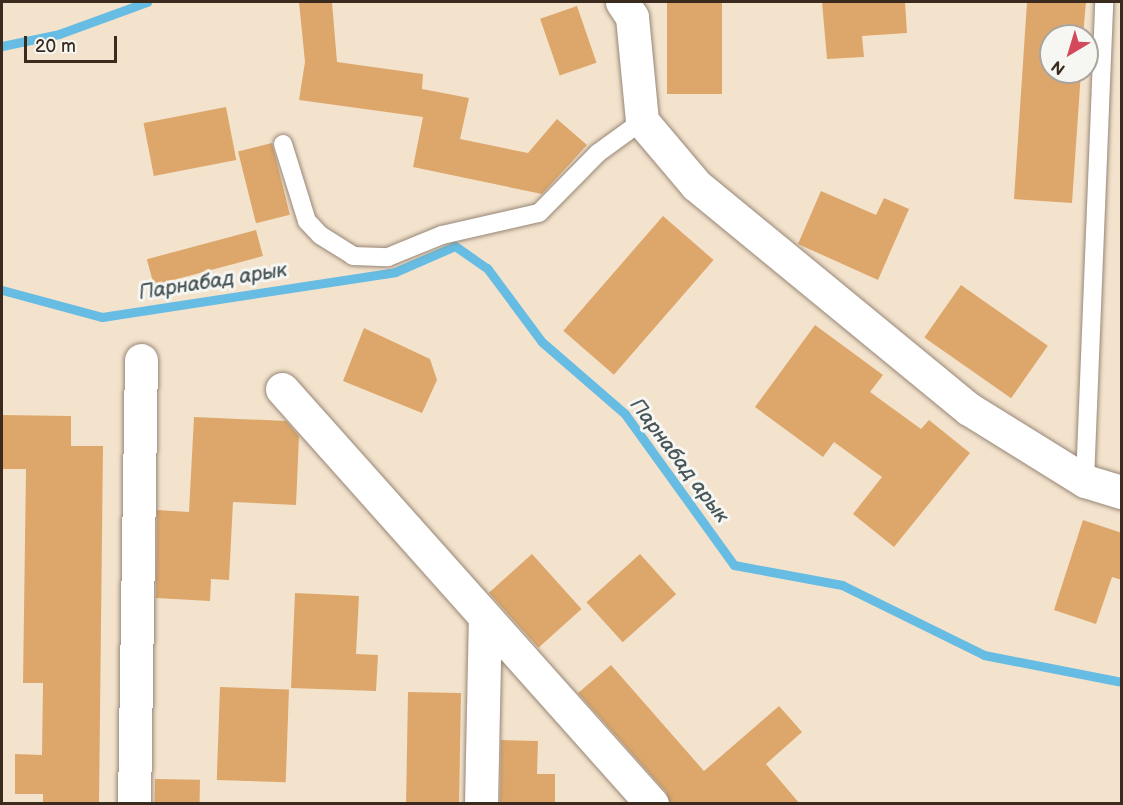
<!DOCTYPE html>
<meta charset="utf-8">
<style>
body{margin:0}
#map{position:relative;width:1123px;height:805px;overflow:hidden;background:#f3e3cd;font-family:"Balsamiq Sans",sans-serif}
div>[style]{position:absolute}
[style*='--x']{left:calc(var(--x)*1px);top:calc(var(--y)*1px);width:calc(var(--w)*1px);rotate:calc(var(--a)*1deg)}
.stream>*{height:9px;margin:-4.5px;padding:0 4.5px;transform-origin:4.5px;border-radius:4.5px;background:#66bce2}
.building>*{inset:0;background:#dda76b;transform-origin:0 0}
.roads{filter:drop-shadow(0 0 2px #978676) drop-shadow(0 0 2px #978676)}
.service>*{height:18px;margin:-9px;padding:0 9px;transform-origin:9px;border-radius:9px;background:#fff}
.minor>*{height:33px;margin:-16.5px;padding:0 16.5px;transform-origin:16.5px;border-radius:16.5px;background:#fff}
span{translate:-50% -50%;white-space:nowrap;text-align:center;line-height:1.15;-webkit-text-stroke:6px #f6f6f2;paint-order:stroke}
.water-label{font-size:20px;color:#485659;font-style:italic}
.frame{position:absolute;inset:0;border:3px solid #3b2a1e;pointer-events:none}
.north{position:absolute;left:1039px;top:24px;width:60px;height:60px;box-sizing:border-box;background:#f6f6f2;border:2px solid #aba49d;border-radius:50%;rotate:218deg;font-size:16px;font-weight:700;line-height:24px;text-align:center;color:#3b2a1e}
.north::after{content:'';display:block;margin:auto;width:21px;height:27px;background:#d1495b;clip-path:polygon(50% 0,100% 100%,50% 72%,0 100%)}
.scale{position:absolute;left:24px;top:36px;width:93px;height:27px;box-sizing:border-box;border:3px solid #3b2a1e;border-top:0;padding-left:8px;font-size:18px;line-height:21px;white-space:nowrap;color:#3b2a1e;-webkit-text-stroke:4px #f6f6f2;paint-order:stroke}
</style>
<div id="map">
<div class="stream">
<div style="--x:2;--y:46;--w:58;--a:-11.9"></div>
<div style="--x:59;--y:34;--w:94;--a:-20"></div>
<div style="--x:2;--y:290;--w:104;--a:15.1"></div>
<div style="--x:102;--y:317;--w:296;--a:-8.7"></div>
<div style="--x:395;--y:272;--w:65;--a:-23.4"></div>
<div style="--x:455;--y:246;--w:39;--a:35"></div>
<div style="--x:487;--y:268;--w:92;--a:53.4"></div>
<div style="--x:542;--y:342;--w:110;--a:40.9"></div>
<div style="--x:625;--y:414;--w:186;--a:54.2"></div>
<div style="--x:734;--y:565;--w:110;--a:10.5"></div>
<div style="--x:842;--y:585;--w:158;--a:26.2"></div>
<div style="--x:984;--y:655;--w:141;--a:11.1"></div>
</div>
<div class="building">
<div style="clip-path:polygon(299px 2px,332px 2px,337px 62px,423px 74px,422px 89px,469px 98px,460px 139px,528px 153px,557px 119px,587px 145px,542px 194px,413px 167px,423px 117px,299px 100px,305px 62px)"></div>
<div style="left:667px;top:2px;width:55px;height:92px"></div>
<div style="clip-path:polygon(822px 2px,905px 2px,907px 33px,862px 36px,864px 57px,827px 59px)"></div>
<div style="clip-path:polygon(1027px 2px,1086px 2px,1083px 36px,1051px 36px,1051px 72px,1081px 72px,1072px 203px,1014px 199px)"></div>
<div style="left:577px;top:6px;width:60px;height:39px;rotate:71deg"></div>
<div style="left:226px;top:107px;width:54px;height:84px;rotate:79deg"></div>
<div style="left:272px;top:143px;width:74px;height:35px;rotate:76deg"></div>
<div style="clip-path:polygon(821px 191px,876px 215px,884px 198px,909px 209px,878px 280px,798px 244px)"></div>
<div style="left:663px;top:216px;width:67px;height:152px;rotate:41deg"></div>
<div style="left:256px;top:230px;width:27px;height:113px;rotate:75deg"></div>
<div style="left:961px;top:285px;width:106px;height:64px;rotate:35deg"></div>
<div style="clip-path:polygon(815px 325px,883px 375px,870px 392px,921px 429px,929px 420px,970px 453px,894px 547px,853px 514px,882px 477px,834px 442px,823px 457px,755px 407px)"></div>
<div style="clip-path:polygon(364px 328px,430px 359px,437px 380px,422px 413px,343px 381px)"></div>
<div style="clip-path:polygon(2px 415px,71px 416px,71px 446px,103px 446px,99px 804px,43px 804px,43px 794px,15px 794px,15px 754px,42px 755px,43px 683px,23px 683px,26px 469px,2px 469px)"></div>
<div style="clip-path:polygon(194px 417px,286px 421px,299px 436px,296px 505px,233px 502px,229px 580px,211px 579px,210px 601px,156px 598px,157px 510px,189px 512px)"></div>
<div style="clip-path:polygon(1083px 520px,1122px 533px,1122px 580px,1112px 577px,1096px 624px,1054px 610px)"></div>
<div style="left:532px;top:554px;width:74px;height:58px;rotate:48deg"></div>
<div style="left:640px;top:554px;width:54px;height:72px;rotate:48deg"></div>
<div style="clip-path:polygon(295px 593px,359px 596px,356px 654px,378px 655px,376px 691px,291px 688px)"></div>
<div style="clip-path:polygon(611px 665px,704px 771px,779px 706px,802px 732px,766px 764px,800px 804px,670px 804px,666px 792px,578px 693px)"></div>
<div style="left:220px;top:687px;width:69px;height:93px;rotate:2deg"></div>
<div style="left:408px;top:692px;width:53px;height:112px;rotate:1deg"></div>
<div style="clip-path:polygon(501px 740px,538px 741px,537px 774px,555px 774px,555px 804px,500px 804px)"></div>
<div style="left:155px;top:779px;width:45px;height:25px;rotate:1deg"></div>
</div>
<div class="roads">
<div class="service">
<div style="--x:283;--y:144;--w:81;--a:72.7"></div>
<div style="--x:307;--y:221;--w:19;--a:47"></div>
<div style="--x:320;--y:235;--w:39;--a:32"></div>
<div style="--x:353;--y:256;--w:35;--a:2"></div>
<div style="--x:388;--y:257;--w:58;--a:-22.2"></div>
<div style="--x:442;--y:235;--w:99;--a:-12.8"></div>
<div style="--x:539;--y:213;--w:84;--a:-45.5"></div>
<div style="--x:598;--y:153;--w:54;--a:-36"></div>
<div style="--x:1085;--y:481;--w:479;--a:-87.7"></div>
</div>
<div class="minor">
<div style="--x:622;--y:2;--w:18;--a:56"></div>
<div style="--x:632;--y:17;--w:104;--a:84.5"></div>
<div style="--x:642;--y:121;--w:84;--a:49.8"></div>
<div style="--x:696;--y:185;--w:353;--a:39.4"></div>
<div style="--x:969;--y:409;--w:137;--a:31.8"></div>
<div style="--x:1085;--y:481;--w:39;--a:17"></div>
<div style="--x:282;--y:389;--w:556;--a:48.28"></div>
<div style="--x:134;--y:804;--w:444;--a:-89.1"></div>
<div style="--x:481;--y:804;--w:185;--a:-88.8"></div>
</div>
</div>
<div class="water-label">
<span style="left:213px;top:282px;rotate:-9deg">Парнабад арык</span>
<span style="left:679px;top:461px;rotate:53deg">Парнабад арык</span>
</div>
<div class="frame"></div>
<div class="north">N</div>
<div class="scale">20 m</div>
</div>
